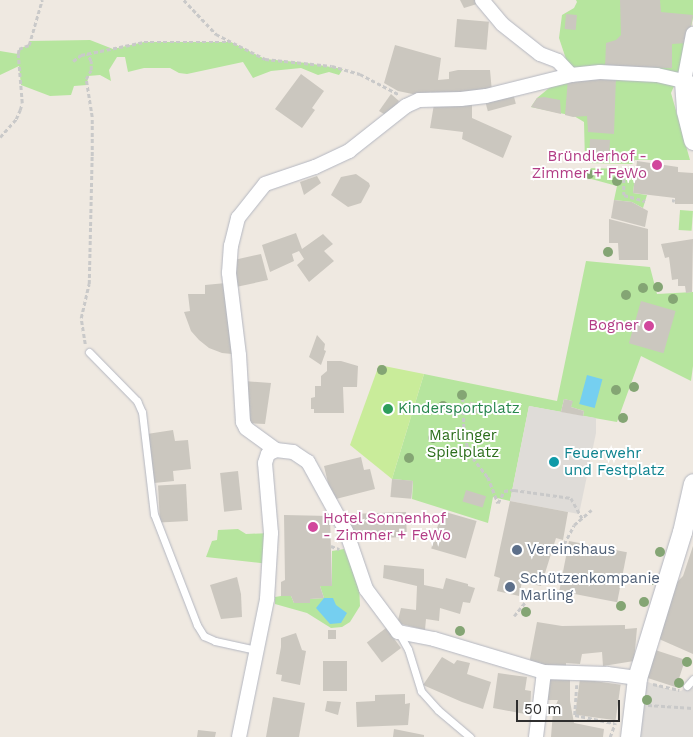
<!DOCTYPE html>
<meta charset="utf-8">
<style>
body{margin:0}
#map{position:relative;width:693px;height:737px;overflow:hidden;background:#efe9e1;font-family:"Work Sans",sans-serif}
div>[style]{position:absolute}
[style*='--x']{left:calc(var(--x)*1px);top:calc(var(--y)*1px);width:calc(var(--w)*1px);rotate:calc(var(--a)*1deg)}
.green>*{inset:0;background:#b6e59e;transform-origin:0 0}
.pitch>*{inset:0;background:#c9ec9a}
.plaza>*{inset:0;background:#dfdcd8}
.water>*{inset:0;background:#75cff0;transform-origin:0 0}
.building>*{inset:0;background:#cbc7bf;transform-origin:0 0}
.path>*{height:2.5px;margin-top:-1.25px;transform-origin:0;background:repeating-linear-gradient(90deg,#c9c9c9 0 4px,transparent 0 6.5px)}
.roads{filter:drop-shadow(0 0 1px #b4b7c1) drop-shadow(0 0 1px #b4b7c1)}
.lane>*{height:7px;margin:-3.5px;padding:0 3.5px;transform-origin:3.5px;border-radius:3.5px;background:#fff}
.street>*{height:14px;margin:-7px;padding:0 7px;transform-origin:7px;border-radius:7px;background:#fff}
.secondary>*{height:19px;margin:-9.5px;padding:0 9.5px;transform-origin:9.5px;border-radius:9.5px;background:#fff}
.trees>*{width:10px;height:10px;margin:-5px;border-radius:50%;background:#84a574}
.dots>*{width:14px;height:14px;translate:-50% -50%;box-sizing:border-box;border:2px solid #fff;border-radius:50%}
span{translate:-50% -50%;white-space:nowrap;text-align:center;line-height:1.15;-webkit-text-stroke:4px #fff;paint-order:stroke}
.hotel-label{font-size:15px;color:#b23c85}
.right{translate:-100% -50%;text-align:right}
.left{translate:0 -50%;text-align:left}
.leisure-label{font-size:15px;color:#27864d}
.park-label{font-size:15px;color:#2c6e1b}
.culture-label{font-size:15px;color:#0d838f}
.service-label{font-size:15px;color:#4e5e75}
.scale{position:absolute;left:516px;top:700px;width:104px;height:22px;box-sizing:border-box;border:2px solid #2e2e2e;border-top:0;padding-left:6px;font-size:15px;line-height:18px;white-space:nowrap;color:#2e2e2e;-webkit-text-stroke:4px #fff;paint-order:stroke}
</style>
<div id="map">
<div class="green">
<div style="clip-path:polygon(576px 0,693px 0,693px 18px,682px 68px,671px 93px,690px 160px,635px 160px,632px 164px,585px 163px,584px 122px,574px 116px,531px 107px,537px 98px,554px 84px,567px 62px,559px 38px,562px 15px,574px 8px,577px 2px)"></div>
<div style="clip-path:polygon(90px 40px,113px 49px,144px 42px,231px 42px,265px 59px,307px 63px,343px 69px,339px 75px,329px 72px,318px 75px,301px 68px,271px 71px,253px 78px,243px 62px,187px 74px,179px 73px,170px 68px,144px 68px,128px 72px,125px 57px,117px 57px,109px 70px,111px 81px,100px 75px,88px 76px,87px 85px,74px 86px,71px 95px,50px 96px,21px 85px,19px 66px,0 75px,0 51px,18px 54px,19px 49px,28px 45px,30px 41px)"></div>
<div style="clip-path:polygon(585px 168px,636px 169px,633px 193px,647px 195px,643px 208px,632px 202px,614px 200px,617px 186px,584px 177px)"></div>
<div style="left:680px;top:210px;width:13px;height:20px;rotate:4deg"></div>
<div style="clip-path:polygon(586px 261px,650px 267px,657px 294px,693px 292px,693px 366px,691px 381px,641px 356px,617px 422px,583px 416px,584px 411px,571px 407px,572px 401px,564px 399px,561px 412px,529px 406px,510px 501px,493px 497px,488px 523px,412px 499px,413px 481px,392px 479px,424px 374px,557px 401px)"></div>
<div style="clip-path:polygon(238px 529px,246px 534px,271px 533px,269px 564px,206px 557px,212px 541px,217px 540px,218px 530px)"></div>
<div style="clip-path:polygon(344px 549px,359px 584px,360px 606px,350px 622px,342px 627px,331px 628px,307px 613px,275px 604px,275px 597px,281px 596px,291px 596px,294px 603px,310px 603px,310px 599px,324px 598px,320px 586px,332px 585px,332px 551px)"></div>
</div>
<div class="pitch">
<div style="clip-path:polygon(379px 365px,424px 374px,392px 479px,350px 445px)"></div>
</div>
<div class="plaza">
<div style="clip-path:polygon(529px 406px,596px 418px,596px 433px,579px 514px,510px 501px)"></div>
<div style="clip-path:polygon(637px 678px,667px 689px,681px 691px,687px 686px,693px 688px,693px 737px,630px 737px)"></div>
</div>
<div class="water">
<div style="left:587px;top:375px;width:16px;height:30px;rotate:15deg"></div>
<div style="clip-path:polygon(324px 598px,333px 598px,336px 605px,347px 613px,341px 623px,330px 624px,316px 608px)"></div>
</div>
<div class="building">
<div style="clip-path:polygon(460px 0,475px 0,477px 4px,464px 8px)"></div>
<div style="clip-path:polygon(620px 0,660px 0,661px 12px,693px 15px,688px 43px,672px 44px,672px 68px,605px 67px,606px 43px,616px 40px,621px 35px)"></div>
<div style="left:566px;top:14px;width:11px;height:15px;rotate:5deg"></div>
<div style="left:457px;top:19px;width:32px;height:28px;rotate:5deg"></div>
<div style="clip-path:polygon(395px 45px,441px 58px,438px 80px,449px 79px,449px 72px,458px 70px,490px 70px,492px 92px,436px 97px,430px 92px,427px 97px,398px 91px,384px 83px)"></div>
<div style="clip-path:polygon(301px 74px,324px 91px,312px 108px,315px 110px,302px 128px,275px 109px)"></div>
<div style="clip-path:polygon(616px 77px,614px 134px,588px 132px,587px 116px,573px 117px,565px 115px,568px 78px)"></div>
<div style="left:513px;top:93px;width:11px;height:29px;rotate:75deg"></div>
<div style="clip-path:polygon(391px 94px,399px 101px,389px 117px,379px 111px)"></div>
<div style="clip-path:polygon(544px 97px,560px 100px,561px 114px,531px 107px,537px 98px)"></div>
<div style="clip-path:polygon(472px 102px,472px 118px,512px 136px,503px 158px,462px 139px,463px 132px,430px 128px,434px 104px)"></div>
<div style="left:590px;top:139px;width:20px;height:16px;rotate:3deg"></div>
<div style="clip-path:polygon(637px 161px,678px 167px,678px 172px,693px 173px,693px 204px,675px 204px,675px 198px,633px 193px)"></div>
<div style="clip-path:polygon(356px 174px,369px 183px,370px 186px,361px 203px,348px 207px,331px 195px,341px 177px)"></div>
<div style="clip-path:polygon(317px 176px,321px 183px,304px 195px,300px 182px)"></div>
<div style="clip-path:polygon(614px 200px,632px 202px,648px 211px,645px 227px,611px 218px)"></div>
<div style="clip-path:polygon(609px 219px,648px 229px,648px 260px,619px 260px,618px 243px,609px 243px)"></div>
<div style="clip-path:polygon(296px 233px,302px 249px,323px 234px,333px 244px,324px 251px,334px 261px,309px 282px,297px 265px,304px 259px,299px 251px,292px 254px,294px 261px,270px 272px,262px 245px)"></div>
<div style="clip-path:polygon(693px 239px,692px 292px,686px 293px,685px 286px,678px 286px,678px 279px,672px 280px,669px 257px,665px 258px,661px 244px)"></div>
<div style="clip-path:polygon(261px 254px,268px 280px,236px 287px,234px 260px)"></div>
<div style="clip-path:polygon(226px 283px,232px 354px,222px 353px,209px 348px,199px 340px,191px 331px,184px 312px,190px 311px,188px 294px,205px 294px,205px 285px)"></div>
<div style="left:641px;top:301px;width:36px;height:44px;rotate:16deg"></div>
<div style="clip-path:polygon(317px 335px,325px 344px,324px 350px,326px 351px,321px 365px,309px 357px)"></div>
<div style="clip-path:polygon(327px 361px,341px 361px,358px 366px,357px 387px,343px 387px,344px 413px,314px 413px,314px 409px,311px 409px,311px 398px,315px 397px,315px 386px,321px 386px,321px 376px,327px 371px)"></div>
<div style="clip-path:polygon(244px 381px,271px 383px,265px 424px,246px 423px)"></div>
<div style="clip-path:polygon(564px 399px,573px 401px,571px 407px,584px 411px,583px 416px,561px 412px)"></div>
<div style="left:470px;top:402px;width:12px;height:10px;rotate:9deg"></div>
<div style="clip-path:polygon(173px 430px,175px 441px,188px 440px,191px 469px,173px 471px,174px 481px,154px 483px,147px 434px)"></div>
<div style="clip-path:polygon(361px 457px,364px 470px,370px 469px,375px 489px,332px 500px,324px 466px)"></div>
<div style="left:238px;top:471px;width:39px;height:18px;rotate:84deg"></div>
<div style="left:392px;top:479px;width:21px;height:18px;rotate:5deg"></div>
<div style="left:186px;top:484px;width:37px;height:28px;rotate:87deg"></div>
<div style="left:466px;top:490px;width:21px;height:12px;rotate:17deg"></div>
<div style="clip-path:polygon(510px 501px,568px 512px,563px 540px,556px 538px,541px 586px,522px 582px,519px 596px,497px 591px,500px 578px,494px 576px)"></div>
<div style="left:442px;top:511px;width:36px;height:39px;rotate:16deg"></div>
<div style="left:406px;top:512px;width:25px;height:57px;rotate:88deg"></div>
<div style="clip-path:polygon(284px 515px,330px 516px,332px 586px,320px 586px,324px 598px,310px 599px,310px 603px,294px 603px,291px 596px,281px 596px,281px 582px,285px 580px)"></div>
<div style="left:569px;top:541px;width:59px;height:51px;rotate:11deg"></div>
<div style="clip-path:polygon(693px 546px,693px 654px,659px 639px,667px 614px,663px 613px,673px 586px,683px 576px)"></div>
<div style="clip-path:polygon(384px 565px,424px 569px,424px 585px,443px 589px,446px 578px,468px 584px,468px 586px,475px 588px,470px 603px,463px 602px,460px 614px,440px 608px,439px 621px,426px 619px,425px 630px,401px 624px,398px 620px,401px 608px,416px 610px,417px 586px,383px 578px)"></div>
<div style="clip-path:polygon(237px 577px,241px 594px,242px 617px,221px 619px,210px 585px)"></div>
<div style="clip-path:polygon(537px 622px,562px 626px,625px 625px,625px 629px,637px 628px,634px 661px,603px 666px,602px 652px,582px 654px,580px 664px,566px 663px,566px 667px,529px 664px)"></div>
<div style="left:386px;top:628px;width:25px;height:24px;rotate:53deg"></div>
<div style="left:328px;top:630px;width:8px;height:9px"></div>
<div style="clip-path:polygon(296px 633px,302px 650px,306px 651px,300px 685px,281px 681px,282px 675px,276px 674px,281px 647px,281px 638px)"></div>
<div style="left:649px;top:648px;width:38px;height:29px;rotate:18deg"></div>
<div style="clip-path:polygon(442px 657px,454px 664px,457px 660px,470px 663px,467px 674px,491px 682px,483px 709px,462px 702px,423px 685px)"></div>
<div style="left:323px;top:661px;width:24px;height:30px"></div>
<div style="clip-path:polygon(498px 673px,527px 677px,525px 690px,531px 691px,530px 715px,493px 708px)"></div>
<div style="clip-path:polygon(549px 676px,570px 676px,570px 701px,574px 723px,604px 729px,603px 737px,551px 737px,553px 712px,558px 700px,548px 700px)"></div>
<div style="left:580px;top:679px;width:41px;height:36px;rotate:8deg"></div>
<div style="clip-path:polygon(405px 694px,405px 704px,410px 703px,408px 725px,357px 727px,356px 702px,375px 701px,375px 695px)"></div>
<div style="clip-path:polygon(273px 697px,305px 703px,299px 737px,266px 737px)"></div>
<div style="clip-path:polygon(327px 701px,341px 702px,338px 715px,325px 711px)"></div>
<div style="clip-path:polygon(394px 729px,424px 735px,424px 737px,393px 737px)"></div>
<div style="clip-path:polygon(198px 730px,216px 732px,215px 737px,197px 737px)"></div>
</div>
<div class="path">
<div style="--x:184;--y:0;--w:47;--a:46.7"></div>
<div style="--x:216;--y:34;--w:55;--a:27"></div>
<div style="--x:265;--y:59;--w:67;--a:6"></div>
<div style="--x:332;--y:66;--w:29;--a:16"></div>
<div style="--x:360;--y:74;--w:45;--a:27.7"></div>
<div style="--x:73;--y:61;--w:10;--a:-37"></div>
<div style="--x:81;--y:55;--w:64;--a:-11.7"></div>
<div style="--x:144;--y:42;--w:86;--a:0"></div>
<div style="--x:0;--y:137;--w:24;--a:-48"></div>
<div style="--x:16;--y:119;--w:10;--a:-66"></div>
<div style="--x:20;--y:110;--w:7;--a:-74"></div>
<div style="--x:22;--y:103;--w:49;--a:-94.7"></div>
<div style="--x:18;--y:54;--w:5;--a:-79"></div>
<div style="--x:19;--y:49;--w:11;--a:-22"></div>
<div style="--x:29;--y:45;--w:47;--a:-73.9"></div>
<div style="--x:624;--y:179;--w:16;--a:90"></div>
<div style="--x:624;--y:195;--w:22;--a:16"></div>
<div style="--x:672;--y:200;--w:3;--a:18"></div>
<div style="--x:85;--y:344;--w:26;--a:-99"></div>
<div style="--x:81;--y:318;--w:35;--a:-77"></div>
<div style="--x:89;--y:284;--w:128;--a:-88.7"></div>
<div style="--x:92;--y:156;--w:39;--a:-90"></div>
<div style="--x:92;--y:117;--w:38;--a:-99"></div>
<div style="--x:86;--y:79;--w:10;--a:-61"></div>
<div style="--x:91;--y:70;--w:9;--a:-90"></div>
<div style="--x:91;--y:61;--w:8;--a:-120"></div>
<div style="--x:463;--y:398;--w:32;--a:88"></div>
<div style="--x:464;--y:430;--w:24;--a:78"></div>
<div style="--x:469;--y:453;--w:31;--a:52"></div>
<div style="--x:488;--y:477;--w:28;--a:69"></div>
<div style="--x:498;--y:503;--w:13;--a:-63"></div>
<div style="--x:504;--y:491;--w:10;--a:-6"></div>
<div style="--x:514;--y:490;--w:58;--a:8"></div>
<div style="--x:571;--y:498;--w:23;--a:61"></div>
<div style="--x:564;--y:544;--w:21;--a:-62"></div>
<div style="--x:574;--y:525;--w:23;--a:-41"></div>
<div style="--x:331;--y:546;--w:9;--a:21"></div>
<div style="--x:514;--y:616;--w:22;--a:-51"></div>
<div style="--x:528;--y:599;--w:19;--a:-12"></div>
<div style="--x:653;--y:684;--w:27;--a:13"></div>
<div style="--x:577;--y:685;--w:30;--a:94"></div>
<div style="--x:575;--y:715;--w:40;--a:12"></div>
<div style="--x:648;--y:705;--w:45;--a:3.8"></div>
<div style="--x:610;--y:737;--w:15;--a:-70"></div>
</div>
<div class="roads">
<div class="lane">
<div style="--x:89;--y:352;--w:69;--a:45.6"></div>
<div style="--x:137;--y:401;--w:12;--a:66"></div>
<div style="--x:142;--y:412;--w:103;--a:83.3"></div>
<div style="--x:154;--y:514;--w:119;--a:68.8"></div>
<div style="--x:197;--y:625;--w:13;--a:58"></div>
<div style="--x:204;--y:636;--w:12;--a:24"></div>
<div style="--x:215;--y:641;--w:42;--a:12.4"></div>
<div style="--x:399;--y:633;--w:18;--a:61"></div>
<div style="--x:408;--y:649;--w:44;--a:72.8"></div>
<div style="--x:421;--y:691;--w:25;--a:48"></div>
<div style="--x:438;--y:710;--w:42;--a:40.2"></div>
<div style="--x:687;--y:686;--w:9;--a:-49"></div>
</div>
<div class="street">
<div style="--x:482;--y:0;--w:31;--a:50"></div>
<div style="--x:502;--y:24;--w:48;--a:38.3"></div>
<div style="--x:540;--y:54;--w:19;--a:21"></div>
<div style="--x:558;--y:61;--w:19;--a:47"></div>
<div style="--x:637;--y:678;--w:30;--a:-172"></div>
<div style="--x:607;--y:674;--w:63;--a:-178.2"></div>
<div style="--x:544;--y:672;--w:115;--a:-163.3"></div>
<div style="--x:434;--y:639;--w:37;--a:-169"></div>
<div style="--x:398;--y:632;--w:54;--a:-126.7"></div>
<div style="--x:366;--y:589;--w:61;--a:-109"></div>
<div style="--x:346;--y:531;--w:79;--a:-118.8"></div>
<div style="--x:308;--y:462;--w:18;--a:-146"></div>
<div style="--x:293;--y:452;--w:17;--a:-173"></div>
<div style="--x:276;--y:450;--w:37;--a:-144"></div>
<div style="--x:246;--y:428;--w:7;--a:-117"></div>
<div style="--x:243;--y:422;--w:67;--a:-93.4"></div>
<div style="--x:239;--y:355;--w:83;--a:-97"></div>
<div style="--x:229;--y:273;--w:27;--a:-86"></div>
<div style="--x:231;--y:246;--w:29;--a:-76"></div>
<div style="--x:238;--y:218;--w:43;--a:-51.5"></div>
<div style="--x:265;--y:184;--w:53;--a:-18.8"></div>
<div style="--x:315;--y:167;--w:38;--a:-25"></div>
<div style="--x:349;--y:151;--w:73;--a:-38.3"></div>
<div style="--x:406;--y:106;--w:14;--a:-25"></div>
<div style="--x:419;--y:100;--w:42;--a:-1.4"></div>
<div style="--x:461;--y:99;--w:25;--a:-7"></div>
<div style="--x:486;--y:96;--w:88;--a:-13.9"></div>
<div style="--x:571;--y:75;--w:29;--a:-6"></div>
<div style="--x:600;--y:72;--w:57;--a:3"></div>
<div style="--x:657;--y:75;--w:28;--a:13"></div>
<div style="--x:684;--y:81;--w:48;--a:-79.2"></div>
<div style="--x:239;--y:737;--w:141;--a:-78.5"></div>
<div style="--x:267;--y:599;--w:66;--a:-86.5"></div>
<div style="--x:271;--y:533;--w:70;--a:-94.9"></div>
<div style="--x:265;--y:463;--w:9;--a:-72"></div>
<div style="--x:268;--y:454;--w:9;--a:-27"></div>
<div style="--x:536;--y:737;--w:65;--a:-83"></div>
</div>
<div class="secondary">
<div style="--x:684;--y:81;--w:30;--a:86"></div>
<div style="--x:686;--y:111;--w:30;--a:76"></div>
<div style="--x:630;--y:737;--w:59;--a:-83.2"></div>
<div style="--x:637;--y:678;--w:153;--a:-72.9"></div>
<div style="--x:682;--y:532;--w:50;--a:-77.3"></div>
</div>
</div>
<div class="trees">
<div style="left:629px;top:173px"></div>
<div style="left:589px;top:174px"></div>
<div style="left:617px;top:181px"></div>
<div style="left:608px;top:252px"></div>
<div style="left:658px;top:287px"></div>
<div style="left:643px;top:288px"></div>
<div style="left:626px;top:295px"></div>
<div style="left:673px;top:299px"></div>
<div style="left:382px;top:370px"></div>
<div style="left:634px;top:387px"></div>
<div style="left:616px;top:390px"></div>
<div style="left:462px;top:395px"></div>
<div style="left:443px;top:406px"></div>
<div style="left:623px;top:418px"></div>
<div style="left:433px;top:438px"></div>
<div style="left:409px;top:458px"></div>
<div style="left:660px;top:552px"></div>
<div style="left:652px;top:580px"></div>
<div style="left:644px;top:602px"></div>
<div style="left:621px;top:606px"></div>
<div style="left:526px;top:612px"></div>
<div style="left:460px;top:631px"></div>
<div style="left:687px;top:662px"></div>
<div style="left:679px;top:683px"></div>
<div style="left:647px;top:700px"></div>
</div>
<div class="dots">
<div style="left:657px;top:165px;background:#d1479c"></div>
<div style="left:649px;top:326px;background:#d1479c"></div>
<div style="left:388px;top:409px;background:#2e9e5b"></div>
<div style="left:554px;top:462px;background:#0f9aa8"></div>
<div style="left:313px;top:527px;background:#d1479c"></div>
<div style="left:517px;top:550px;background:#5c6f8a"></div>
<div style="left:510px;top:587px;background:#5c6f8a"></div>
</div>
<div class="hotel-label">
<span class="right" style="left:647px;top:165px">Bründlerhof -<br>Zimmer + FeWo</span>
<span class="right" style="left:639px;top:326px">Bogner</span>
<span class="left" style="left:323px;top:527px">Hotel Sonnenhof<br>- Zimmer + FeWo</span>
</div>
<div class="leisure-label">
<span class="left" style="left:398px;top:409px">Kindersportplatz</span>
</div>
<div class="park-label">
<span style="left:463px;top:444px">Marlinger<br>Spielplatz</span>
</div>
<div class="culture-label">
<span class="left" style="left:564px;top:462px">Feuerwehr<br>und Festplatz</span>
</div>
<div class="service-label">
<span class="left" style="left:527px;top:550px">Vereinshaus</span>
<span class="left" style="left:520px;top:587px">Schützenkompanie<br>Marling</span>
</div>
<div class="scale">50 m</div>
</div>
